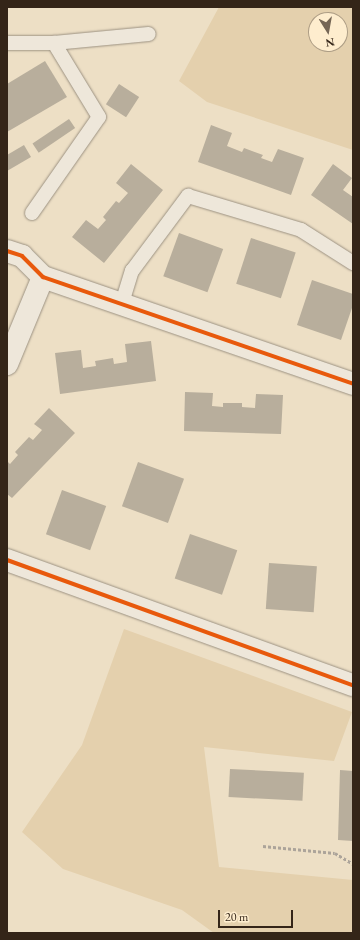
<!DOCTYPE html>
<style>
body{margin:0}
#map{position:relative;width:360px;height:940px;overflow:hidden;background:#eddfc5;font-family:"EB Garamond",serif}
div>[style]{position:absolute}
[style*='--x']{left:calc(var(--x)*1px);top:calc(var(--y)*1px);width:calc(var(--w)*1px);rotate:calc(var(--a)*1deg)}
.green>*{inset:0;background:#e4d0ad}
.building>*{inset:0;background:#b8ae9c;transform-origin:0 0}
.path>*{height:2.5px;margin-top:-1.25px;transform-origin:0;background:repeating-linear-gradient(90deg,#aca49a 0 3px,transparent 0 5px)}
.roads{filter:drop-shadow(0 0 1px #9c9282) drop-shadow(0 0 1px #9c9282)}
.lane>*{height:14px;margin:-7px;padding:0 7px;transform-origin:7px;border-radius:7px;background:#eee7da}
.street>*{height:22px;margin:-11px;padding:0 11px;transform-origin:11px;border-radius:11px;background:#eee7da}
.cycleway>*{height:4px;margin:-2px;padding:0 2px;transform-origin:2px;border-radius:2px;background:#e8590c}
span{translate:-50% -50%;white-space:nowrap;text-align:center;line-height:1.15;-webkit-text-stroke:3px #feedce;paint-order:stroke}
.frame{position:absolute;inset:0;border:8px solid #342518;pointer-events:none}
.north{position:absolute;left:308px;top:12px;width:40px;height:40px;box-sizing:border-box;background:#feedce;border:1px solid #ad9d85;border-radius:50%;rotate:169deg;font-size:11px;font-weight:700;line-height:16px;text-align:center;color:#342518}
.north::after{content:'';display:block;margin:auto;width:14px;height:18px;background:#756655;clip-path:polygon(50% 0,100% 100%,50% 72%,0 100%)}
.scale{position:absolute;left:218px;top:910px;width:75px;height:18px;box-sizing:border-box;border:2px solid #342518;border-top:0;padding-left:5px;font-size:12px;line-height:14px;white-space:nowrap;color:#342518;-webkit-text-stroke:3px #feedce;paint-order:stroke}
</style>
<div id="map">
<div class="green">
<div style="clip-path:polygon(evenodd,219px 7px,353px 7px,353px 150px,207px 102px,179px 81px,219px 7px,316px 20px,340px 20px,340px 44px,316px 44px,316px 20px)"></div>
<div style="clip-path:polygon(124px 629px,352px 712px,334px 761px,204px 747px,219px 867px,353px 880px,353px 933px,214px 933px,182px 910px,63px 869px,22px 832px,82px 745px)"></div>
</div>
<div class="building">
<div style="clip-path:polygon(45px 61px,67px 97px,7px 132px,7px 84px)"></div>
<div style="left:119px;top:84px;width:24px;height:24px;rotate:33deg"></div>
<div style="left:69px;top:119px;width:11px;height:44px;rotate:56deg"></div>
<div style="clip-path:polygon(211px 125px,232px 133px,227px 146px,242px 152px,244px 148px,263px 155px,261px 158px,272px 162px,278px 149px,304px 158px,291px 195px,198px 162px)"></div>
<div style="clip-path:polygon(24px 145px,31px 157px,7px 171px,7px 155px)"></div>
<div style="clip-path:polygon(131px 164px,163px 190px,104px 263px,72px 237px,86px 220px,98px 229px,106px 220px,103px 217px,116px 201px,119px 203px,128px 193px,116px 183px)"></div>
<div style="clip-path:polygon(333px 164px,352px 178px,343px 190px,353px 197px,353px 224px,311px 195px)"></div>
<div style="left:179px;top:233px;width:47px;height:46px;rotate:20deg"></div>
<div style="left:251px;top:238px;width:47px;height:48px;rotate:18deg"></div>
<div style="clip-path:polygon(312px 280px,353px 294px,353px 305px,341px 340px,297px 325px)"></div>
<div style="clip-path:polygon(151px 341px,156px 381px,60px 394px,55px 353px,81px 350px,83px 368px,96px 366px,95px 361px,113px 358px,114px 364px,127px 362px,125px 344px)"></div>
<div style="clip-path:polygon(185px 392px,213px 393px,212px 406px,223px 407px,223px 403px,242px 403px,242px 407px,255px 408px,256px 394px,283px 395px,281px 434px,184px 431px)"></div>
<div style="clip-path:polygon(49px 408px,75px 433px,12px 498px,7px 494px,7px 461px,10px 464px,18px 455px,15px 452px,29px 437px,33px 440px,42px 430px,34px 424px)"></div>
<div style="left:138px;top:462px;width:49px;height:47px;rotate:20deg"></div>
<div style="left:62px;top:490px;width:47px;height:47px;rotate:20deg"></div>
<div style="left:190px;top:534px;width:50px;height:47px;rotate:19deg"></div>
<div style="left:269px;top:563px;width:48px;height:46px;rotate:4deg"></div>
<div style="left:230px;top:769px;width:74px;height:28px;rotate:3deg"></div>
<div style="clip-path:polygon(340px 770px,353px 771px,353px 841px,338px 840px)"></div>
</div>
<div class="path">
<div style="--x:263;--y:846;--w:72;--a:5.6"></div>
<div style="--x:335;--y:853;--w:21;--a:31"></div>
</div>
<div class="roads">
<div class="lane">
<div style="--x:7;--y:43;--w:47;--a:0"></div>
<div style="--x:54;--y:43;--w:95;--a:-5.4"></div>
<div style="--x:32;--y:213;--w:117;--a:-55.1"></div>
<div style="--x:99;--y:117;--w:87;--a:-121.3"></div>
<div style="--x:122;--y:303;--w:34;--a:-73"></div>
<div style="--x:132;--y:271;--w:94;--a:-53.3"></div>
<div style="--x:188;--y:196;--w:118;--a:16.7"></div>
<div style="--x:301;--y:230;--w:62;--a:32.4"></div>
</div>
<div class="street">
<div style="--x:7;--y:251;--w:16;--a:18"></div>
<div style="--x:22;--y:256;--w:30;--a:45"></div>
<div style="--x:43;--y:277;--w:328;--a:19"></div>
<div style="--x:7;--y:364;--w:94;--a:-67.5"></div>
<div style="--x:7;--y:560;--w:368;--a:19.9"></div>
</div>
</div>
<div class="cycleway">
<div style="--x:7;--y:251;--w:16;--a:18"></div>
<div style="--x:22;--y:256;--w:30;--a:45"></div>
<div style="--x:43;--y:277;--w:328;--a:19"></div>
<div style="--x:7;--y:560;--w:368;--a:19.9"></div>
</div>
<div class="frame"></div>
<div class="north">N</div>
<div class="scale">20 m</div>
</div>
